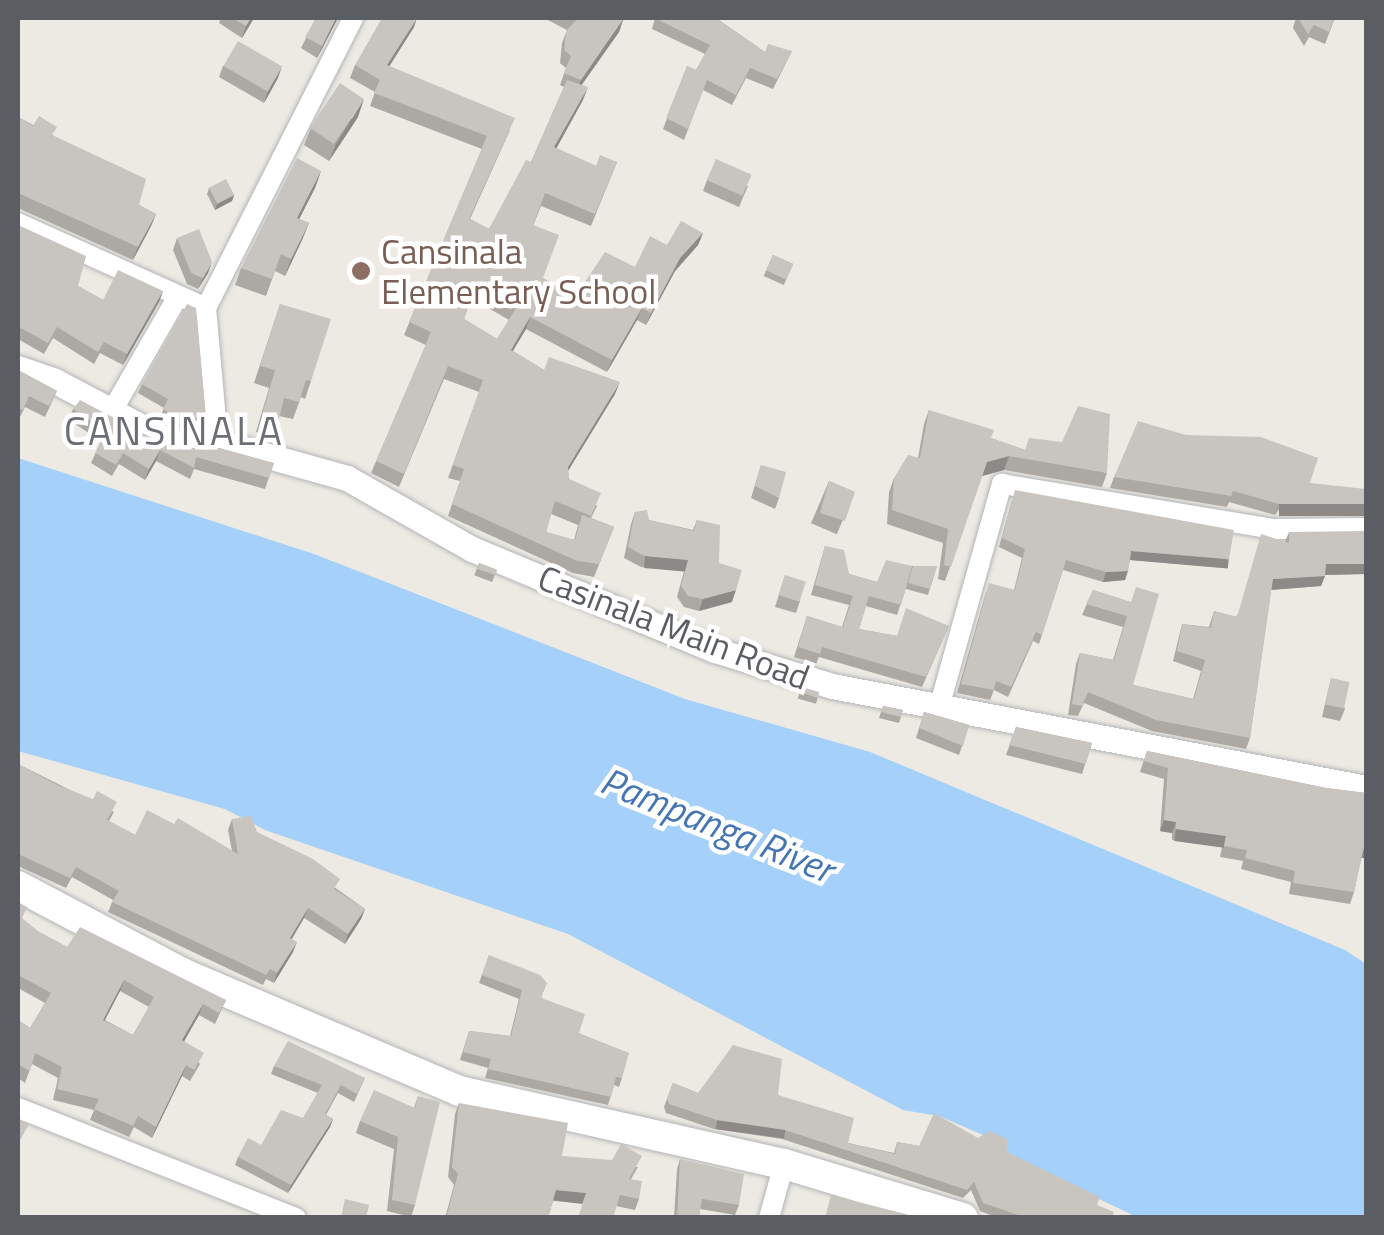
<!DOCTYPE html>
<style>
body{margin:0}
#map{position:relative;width:1384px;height:1235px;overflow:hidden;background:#eceae2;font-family:"Titillium Web",sans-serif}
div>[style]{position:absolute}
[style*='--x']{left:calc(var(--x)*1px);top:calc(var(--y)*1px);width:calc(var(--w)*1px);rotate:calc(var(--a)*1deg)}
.water>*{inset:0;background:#a4d0fa}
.roads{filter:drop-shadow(0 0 2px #b2b4b8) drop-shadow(0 0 2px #b2b4b8)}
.minor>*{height:20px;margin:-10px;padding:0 10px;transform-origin:10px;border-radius:10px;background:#fff}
.tertiary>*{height:25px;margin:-12.5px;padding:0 12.5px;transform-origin:12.5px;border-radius:12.5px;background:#fff}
.secondary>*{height:30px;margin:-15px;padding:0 15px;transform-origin:15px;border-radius:15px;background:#fff}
.wall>*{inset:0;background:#aca9a4;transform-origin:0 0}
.shaded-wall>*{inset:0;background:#8c8986;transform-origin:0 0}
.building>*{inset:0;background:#c8c4bf;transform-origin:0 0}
.dots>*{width:28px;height:28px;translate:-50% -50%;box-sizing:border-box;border:5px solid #fff;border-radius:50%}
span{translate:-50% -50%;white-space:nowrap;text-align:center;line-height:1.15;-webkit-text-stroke:9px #fff;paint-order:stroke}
.education-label{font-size:35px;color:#785e54}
.left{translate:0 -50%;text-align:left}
.street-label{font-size:35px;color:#5a5d62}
.water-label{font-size:38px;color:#4576b3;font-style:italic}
.quarter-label{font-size:40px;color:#6b6f74;letter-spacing:2.5px}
.frame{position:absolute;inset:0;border:20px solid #5a5d62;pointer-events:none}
</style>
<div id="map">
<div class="water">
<div style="clip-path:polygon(18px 458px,314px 554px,685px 699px,870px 752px,1345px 950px,1366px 964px,1366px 1217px,1137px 1217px,1021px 1162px,983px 1135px,939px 1116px,903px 1110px,568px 934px,265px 830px,225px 809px,18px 751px)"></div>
</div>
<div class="roads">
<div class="minor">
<div style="--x:18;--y:223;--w:206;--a:24.3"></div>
<div style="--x:112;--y:411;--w:130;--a:-60.1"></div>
<div style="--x:218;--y:442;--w:135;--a:-95.1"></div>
<div style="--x:206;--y:308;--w:325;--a:-63.1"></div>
<div style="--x:940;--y:704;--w:229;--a:-74.3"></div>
<div style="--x:1002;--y:484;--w:276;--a:9.4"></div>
<div style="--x:1274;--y:529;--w:92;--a:-0.6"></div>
<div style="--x:18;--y:1108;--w:299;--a:21.6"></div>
<div style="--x:769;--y:1218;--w:56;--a:-74.5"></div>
</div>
<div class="tertiary">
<div style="--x:18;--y:368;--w:39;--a:19"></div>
<div style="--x:55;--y:381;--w:135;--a:27.9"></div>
<div style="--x:174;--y:444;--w:44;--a:-2.6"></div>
<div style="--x:218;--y:442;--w:134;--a:15.6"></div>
<div style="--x:347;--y:478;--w:144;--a:29.6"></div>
<div style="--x:472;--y:549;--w:263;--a:22.6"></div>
<div style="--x:715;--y:650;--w:122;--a:17.1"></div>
<div style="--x:832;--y:686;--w:544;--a:10.81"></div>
</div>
<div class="secondary">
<div style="--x:18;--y:886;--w:188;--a:27.9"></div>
<div style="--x:184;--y:974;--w:299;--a:23"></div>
<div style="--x:459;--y:1091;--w:333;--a:12.7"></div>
<div style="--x:784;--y:1164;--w:187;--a:16.8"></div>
</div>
</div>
<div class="wall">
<div style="clip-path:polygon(221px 18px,254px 18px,242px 38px,219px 23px)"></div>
<div style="clip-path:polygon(316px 18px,338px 18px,317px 58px,301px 48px)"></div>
<div style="clip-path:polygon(evenodd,544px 18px,624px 18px,619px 32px,581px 85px,583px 100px,556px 148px,596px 166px,617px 162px,591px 226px,541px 206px,533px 226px,543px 278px,575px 297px,635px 267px,667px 245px,703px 233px,698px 245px,675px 271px,646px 325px,637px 320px,607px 372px,526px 329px,513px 351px,544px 370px,615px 394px,568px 471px,569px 479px,597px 506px,591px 518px,614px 527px,594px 577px,573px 573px,448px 516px,460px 481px,448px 478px,479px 392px,444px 379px,399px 487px,371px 473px,426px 345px,404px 335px,482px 149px,370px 106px,375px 92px,350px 78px,355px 65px,414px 27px,389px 66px,510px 130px,470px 219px,489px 229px,531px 162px,564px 87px,560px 85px,566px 68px,560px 63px,562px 43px,567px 30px,544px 18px,471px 298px,509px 320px,497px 339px,464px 319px,471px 298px,544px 18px,551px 514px,578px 525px,574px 540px,546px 532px,551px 514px)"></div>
<div style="clip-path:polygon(655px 18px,716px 18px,765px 52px,792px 51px,773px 89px,746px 78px,732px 105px,703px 90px,684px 140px,663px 129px,687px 66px,696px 70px,705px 54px,652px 29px)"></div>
<div style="clip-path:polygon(1296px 18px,1335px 18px,1325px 44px,1309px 37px,1304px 46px,1293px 28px)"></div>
<div style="clip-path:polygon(223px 66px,278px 78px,264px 103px,219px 77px)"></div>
<div style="clip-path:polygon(18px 117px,54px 136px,139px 205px,156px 214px,151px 226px,133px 260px,18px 208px)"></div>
<div style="clip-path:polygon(358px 117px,329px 161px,304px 145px,311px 128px)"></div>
<div style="clip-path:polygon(321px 171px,315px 188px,299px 219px,309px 223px,302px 240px,285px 276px,275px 271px,266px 296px,235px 285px,241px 268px)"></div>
<div style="clip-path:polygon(707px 180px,748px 186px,739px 207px,703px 191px)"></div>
<div style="clip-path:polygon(209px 188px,234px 195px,232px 201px,215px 210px,207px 194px)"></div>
<div style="clip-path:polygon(18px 225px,78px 286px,103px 300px,163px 291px,159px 302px,123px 365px,100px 353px,94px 364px,53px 338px,44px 354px,18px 339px)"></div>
<div style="clip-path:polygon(177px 238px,208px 273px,198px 289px,187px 284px,173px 250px)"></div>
<div style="left:773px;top:255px;width:22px;height:23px;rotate:24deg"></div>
<div style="clip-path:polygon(280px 304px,311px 381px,305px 399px,301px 397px,293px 419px,279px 416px,272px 436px,256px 432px,269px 388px,254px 383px)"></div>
<div style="clip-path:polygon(18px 370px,57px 391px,45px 417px,25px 407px,18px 421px)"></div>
<div style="clip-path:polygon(142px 384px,206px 417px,203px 426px,178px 428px,160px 418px,164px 408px,138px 393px)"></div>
<div style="clip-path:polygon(73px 409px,171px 448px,274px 463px,265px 489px,194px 469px,190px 479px,156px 461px,145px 480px,119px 464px,112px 476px,91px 463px,101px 441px,69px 420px)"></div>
<div style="clip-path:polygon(929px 410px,991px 438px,1025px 450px,1107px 473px,1102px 487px,1004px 470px,982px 476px,945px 581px,938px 579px,943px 543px,887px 524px,889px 492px,894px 478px,918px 458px,924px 424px)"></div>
<div style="clip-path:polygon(1186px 435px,1318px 458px,1275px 515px,1229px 502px,1227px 507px,1110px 488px,1114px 477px)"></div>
<div style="clip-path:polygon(761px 465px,779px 498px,775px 509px,751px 498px)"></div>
<div style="left:829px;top:481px;width:28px;height:46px;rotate:23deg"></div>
<div style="clip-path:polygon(1012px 500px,1229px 559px,1225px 568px,1130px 560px,1125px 580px,1103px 582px,1063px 570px,1039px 644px,1033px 641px,1008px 697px,994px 690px,990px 700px,957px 693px,986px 592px,1014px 590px,1022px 558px,999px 547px)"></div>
<div style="clip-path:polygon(635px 512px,649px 520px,693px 530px,697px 520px,719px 563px,732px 602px,699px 611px,684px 607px,677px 597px,684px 571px,641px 567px,624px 558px,631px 524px)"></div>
<div style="clip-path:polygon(1289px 532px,1366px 574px,1325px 575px,1321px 586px,1271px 590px,1250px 738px,1246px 749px,1152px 731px,1084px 703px,1078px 716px,1068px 715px,1076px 664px,1080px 653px,1113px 660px,1123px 627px,1082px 615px,1093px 590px,1130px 602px,1133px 685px,1193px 699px,1201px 671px,1173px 661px,1182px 624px,1209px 627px,1214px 611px,1236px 617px,1285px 542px)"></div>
<div style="clip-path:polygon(825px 546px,849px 574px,877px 582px,912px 566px,937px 566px,928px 595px,906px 589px,908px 582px,897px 615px,866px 606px,859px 629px,897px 636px,949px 626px,922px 687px,819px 657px,816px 664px,794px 657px,807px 616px,842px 627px,849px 605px,811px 595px)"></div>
<div style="left:479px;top:563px;width:19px;height:13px;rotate:21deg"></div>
<div style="clip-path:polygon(785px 575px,800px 601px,796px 613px,775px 607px)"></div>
<div style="clip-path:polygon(1331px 678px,1345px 709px,1340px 721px,1322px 717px)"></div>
<div style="left:801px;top:687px;width:19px;height:12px;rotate:16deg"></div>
<div style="clip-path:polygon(883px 706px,903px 710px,899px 723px,879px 718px)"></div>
<div style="clip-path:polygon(924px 712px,969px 725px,959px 755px,916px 738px)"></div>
<div style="clip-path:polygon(1016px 727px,1092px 743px,1082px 774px,1006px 755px)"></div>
<div style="clip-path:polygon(1147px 751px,1326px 788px,1366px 793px,1366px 858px,1361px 858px,1354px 892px,1350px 904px,1289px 894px,1291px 882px,1241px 869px,1243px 861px,1220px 857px,1222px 847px,1172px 840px,1172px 833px,1160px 831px,1164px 779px,1140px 772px)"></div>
<div style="clip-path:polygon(18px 764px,114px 812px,109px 821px,135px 835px,232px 851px,228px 830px,232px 819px,257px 832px,365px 909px,361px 919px,345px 944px,304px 918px,292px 939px,293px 952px,274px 983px,266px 979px,263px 985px,108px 912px,113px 900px,72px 877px,66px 888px,18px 866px)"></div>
<div style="clip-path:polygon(evenodd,18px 902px,22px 919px,39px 932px,67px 947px,226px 1000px,215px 1024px,199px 1015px,184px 1041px,200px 1064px,190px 1081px,182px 1076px,152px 1138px,134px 1127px,129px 1137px,90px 1120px,94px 1110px,53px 1100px,58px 1078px,32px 1064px,25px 1083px,18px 1078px,18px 1020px,30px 1028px,45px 1003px,18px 988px,18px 902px,120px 991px,149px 1007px,133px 1035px,105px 1020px,120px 991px)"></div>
<div style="clip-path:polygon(489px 955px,542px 998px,579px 1033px,622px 1078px,619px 1087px,614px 1085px,608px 1105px,485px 1078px,488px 1068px,460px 1060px,469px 1031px,510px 1036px,519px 999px,479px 983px)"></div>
<div style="clip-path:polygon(274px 1066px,365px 1078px,354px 1102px,338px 1093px,326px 1115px,333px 1119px,330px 1127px,288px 1193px,235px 1165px,238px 1157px,261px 1145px,303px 1118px,318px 1093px,271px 1074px)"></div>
<div style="clip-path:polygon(673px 1083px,698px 1093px,778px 1095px,848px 1143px,894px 1153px,897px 1142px,919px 1146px,978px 1138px,1007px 1152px,1097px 1205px,1112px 1218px,998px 1218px,980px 1211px,971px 1190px,963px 1198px,782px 1139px,714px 1129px,666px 1113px,664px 1107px)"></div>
<div style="clip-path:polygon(418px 1096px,415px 1205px,411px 1217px,387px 1211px,394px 1149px,356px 1133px,360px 1121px,414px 1108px)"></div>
<div style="clip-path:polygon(459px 1103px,562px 1156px,638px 1167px,631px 1179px,639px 1199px,635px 1210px,616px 1206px,553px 1201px,548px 1218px,445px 1218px,454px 1185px,448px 1177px,455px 1114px)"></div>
<div style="clip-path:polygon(680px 1159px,739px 1205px,735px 1215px,700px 1209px,699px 1218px,674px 1218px,677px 1169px)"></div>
</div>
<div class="shaded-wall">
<div style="clip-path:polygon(251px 18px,254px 18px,242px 38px,246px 26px)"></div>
<div style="clip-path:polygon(336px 18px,338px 18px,317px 58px,322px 46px)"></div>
<div style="clip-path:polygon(417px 18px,414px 27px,382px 78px,387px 65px)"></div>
<div style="clip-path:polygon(623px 19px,619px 32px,576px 93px,581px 80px)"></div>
<div style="clip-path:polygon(282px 66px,278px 78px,264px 103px,268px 91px)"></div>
<div style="clip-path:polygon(588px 87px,583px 100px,550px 160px,554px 147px)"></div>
<div style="clip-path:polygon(364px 99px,358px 117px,329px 161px,336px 144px)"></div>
<div style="clip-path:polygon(321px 171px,315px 188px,291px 235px,297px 218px)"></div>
<div style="clip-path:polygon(234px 195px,232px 201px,215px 210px,217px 204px)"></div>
<div style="clip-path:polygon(156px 214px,151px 226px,133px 260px,138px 247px)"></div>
<div style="clip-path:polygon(309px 223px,302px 240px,285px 276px,291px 259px)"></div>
<div style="clip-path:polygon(703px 233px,698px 245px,675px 271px,646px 325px,651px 313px,680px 258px)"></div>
<div style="clip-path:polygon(212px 262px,208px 273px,198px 289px,203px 278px)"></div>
<div style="clip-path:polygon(163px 291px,159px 302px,123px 365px,127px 354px)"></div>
<div style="clip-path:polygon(642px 308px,637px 320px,607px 372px,612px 360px)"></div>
<div style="clip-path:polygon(530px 317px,526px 329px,506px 362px,511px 350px)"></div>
<div style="clip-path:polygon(620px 382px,615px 394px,563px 479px,568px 467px)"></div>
<div style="clip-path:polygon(206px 417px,203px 426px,178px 428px,181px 419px)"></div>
<div style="clip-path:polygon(160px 450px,156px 461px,145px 480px,149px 469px)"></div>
<div style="clip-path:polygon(1009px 456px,1004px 470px,982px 476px,987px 462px)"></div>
<div style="left:1279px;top:504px;width:87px;height:12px"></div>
<div style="left:1131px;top:551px;width:98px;height:9px;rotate:5deg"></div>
<div style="left:645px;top:556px;width:43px;height:12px;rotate:5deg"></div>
<div style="clip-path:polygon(1326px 564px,1366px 564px,1366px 574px,1322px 575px)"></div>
<div style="clip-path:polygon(1128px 571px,1125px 580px,1103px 582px,1106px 572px)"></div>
<div style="clip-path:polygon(1325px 576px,1321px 586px,1269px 590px,1273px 579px)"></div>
<div style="clip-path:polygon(736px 590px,732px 602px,699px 611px,703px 599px)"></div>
<div style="clip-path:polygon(1164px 820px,1176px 822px,1172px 833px,1160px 831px)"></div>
<div style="left:1176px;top:829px;width:50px;height:12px;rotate:8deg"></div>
<div style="clip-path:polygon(1364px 847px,1366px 847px,1366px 858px,1360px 858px)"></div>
<div style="clip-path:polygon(308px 908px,304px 918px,286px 948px,290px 938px)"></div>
<div style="clip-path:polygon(365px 909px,361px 919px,345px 944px,348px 934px)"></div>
<div style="clip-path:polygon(297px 942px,293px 952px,274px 983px,277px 973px)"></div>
<div style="clip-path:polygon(124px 980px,120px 991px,99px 1031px,103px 1020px)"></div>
<div style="clip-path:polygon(203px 1004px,199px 1015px,178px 1052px,182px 1040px)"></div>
<div style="clip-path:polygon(186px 1065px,182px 1076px,152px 1138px,156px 1127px)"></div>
<div style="clip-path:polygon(333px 1119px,330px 1127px,288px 1193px,291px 1185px)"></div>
<div style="left:717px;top:1120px;width:69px;height:9px;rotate:8deg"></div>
<div style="clip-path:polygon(556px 1190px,586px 1193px,582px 1204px,552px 1200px)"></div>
</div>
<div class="building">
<div style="clip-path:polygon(232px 18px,251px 18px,246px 26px)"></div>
<div style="clip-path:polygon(316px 18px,336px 18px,322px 46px,305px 37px)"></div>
<div style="clip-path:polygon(evenodd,382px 18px,417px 18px,387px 65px,515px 118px,469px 219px,489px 229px,526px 160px,531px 162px,567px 80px,588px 87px,554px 147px,596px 166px,600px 155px,617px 162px,595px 214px,545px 193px,533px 225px,559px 235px,543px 278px,575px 297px,605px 252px,635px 267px,650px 236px,667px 245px,681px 221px,703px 233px,680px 258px,651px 313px,642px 308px,612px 360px,530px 317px,511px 350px,544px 370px,549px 357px,620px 382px,568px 467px,569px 479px,601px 493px,591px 516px,555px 501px,546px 532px,575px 540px,582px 515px,614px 527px,599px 564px,577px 561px,452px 504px,464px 469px,453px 465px,483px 380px,448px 366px,404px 474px,376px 461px,431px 332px,409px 322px,487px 136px,374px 93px,380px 80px,355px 65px,382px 18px,476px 285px,516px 308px,497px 339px,464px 319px,476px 285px)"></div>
<div style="clip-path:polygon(571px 18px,624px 18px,581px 80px,564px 73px,571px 56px,564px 50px,566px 31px,576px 20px)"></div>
<div style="clip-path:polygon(656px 18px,716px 18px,765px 52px,768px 44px,792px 51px,777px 79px,750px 68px,736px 95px,707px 80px,688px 129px,666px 118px,687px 66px,696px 70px,710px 45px,656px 19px)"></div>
<div style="clip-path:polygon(1298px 18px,1335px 18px,1329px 32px,1314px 25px,1308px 34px)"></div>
<div style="left:238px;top:41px;width:51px;height:29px;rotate:30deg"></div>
<div style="left:340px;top:83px;width:29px;height:54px;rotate:34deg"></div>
<div style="clip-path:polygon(39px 116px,57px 127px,52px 135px,146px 179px,139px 205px,156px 214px,138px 247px,18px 193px,18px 117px,33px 126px)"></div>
<div style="clip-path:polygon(297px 158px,321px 171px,297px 218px,309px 223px,291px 259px,281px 254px,272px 279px,241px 268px)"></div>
<div style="left:716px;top:159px;width:39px;height:23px;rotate:24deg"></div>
<div style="left:226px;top:179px;width:18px;height:19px;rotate:63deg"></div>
<div style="clip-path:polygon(18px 225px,86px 256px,78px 286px,103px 300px,118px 270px,163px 291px,127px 354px,104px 342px,98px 352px,57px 327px,48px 343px,21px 328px,18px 333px)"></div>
<div style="clip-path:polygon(199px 229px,212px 262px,203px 278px,191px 273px,177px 238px)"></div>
<div style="left:773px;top:255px;width:22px;height:17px;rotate:24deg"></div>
<div style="clip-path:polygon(187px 304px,196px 308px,206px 417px,181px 419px,163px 409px,168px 399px,142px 384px)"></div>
<div style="clip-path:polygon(280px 304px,331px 319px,311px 381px,306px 380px,299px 402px,284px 398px,279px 419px,262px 415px,275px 370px,260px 366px)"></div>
<div style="clip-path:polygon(18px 370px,57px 391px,49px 406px,29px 396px,23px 410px,18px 408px)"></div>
<div style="clip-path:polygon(80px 400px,171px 448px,220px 448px,274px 463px,269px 478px,196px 457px,194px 468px,160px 450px,149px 469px,123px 453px,116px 465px,95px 453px,107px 432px,73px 409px)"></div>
<div style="clip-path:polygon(1078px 406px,1110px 414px,1107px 473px,1009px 456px,987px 462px,951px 567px,944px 565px,948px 529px,892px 510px,894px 478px,908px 455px,920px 458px,929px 410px,994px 430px,991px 438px,1025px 450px,1029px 438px,1062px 442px)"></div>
<div style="clip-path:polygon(1138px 421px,1186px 435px,1261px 437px,1318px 458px,1310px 483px,1366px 489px,1366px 504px,1279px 504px,1233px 491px,1231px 496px,1114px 477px)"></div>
<div style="clip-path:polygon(761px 465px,786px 472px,779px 498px,755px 486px)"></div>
<div style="clip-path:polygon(829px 481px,855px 492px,845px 521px,820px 513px)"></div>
<div style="clip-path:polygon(1015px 490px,1234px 530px,1229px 559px,1131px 551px,1128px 571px,1106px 572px,1066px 560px,1042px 635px,1036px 632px,1011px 687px,996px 681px,994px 690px,961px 684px,989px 583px,1015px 590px,1025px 549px,1002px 538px)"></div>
<div style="clip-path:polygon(647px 510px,649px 520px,694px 531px,697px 520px,720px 525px,719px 563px,742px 570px,736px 590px,703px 599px,688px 596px,681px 586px,688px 560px,645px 556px,628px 547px,635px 512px)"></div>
<div style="clip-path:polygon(1366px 531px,1366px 564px,1326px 564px,1325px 576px,1273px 579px,1250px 738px,1156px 720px,1088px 692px,1082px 706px,1072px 704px,1080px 653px,1114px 660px,1127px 616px,1086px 604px,1093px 590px,1131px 602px,1136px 587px,1159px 594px,1133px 685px,1194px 699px,1205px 660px,1177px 651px,1182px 624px,1211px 628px,1214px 611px,1237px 617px,1261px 534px,1289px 543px,1289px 532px)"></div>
<div style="clip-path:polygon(825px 546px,844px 550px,849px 574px,877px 582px,886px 560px,912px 566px,901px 605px,869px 596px,859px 629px,897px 636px,906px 608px,949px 626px,926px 677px,822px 647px,820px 654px,798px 647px,807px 616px,843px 627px,853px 596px,815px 585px)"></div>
<div style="clip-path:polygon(479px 563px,497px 570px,496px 575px,477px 569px)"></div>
<div style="clip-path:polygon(913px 566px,937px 566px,930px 589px,908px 583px)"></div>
<div style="left:785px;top:575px;width:22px;height:21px;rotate:18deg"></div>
<div style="left:1331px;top:678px;width:19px;height:27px;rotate:12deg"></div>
<div style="clip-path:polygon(801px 687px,819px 692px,818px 698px,800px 692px)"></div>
<div style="clip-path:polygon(883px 706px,903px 710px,901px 717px,881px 712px)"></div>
<div style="clip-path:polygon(924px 712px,969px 725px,963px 746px,919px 728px)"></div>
<div style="clip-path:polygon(1016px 727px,1092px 743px,1086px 764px,1009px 745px)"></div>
<div style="clip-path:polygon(1147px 751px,1326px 788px,1366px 793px,1366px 847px,1364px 847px,1354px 892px,1293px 883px,1295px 871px,1245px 858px,1247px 850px,1224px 846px,1226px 836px,1176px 829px,1176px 822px,1164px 820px,1168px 768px,1144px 761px)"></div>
<div style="clip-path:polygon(18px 764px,57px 785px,93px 799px,97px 791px,117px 802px,107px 820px,135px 835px,147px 810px,174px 824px,178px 818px,238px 854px,232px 819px,251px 816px,257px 832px,313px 859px,340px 879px,334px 889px,365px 909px,348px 934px,308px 908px,290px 938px,297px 942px,277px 973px,270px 969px,266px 975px,112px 902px,119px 891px,76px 867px,70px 878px,18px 854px)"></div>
<div style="clip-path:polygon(evenodd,18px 902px,27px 907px,22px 918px,39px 932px,67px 947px,80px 927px,226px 1000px,219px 1013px,203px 1004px,182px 1040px,204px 1053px,194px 1070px,186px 1065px,156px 1127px,138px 1116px,133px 1126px,94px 1109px,99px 1099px,57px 1089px,62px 1067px,35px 1053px,30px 1071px,18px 1064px,18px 1020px,30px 1028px,51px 993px,20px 976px,18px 980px,18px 902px,124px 980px,154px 997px,133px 1035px,103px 1020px,124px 980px)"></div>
<div style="clip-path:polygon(489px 955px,540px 975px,547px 983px,541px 998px,585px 1014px,579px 1033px,629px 1053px,622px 1078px,616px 1077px,611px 1097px,488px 1069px,491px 1059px,463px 1052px,469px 1031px,511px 1036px,522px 990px,482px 975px)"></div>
<div style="clip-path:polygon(288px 1041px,365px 1078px,357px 1094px,341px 1085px,325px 1114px,333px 1119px,291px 1185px,238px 1157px,248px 1138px,261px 1145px,281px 1110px,303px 1118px,322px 1085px,274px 1066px)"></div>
<div style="clip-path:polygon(733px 1045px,782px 1059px,778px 1095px,854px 1118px,848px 1143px,895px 1154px,897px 1142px,919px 1146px,934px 1113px,978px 1138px,990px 1131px,1007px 1139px,1007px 1152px,1100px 1197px,1097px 1205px,1114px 1212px,1112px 1218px,1027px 1218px,983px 1203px,974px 1182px,967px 1190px,785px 1130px,717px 1120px,669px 1104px,667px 1098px,673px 1083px,698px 1093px)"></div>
<div style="clip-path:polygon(374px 1090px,415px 1108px,418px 1096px,440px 1102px,415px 1205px,392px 1200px,398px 1137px,360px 1121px)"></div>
<div style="clip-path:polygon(459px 1103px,568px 1123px,562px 1156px,612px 1160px,621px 1144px,642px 1156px,629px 1179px,642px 1181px,639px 1199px,620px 1195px,613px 1218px,578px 1218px,586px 1193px,556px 1190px,548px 1218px,446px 1218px,458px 1174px,452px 1167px)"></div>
<div style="clip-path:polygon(18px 1119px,29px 1124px,18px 1144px)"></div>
<div style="clip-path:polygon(680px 1159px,744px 1174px,739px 1205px,702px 1199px,699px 1218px,677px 1218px)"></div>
<div style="clip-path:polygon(831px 1195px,921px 1218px,825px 1218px)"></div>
<div style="clip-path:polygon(345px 1199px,369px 1205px,366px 1218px,341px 1218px)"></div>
</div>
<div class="dots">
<div style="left:361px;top:271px;background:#8d6e63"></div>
</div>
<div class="education-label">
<span class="left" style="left:381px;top:271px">Cansinala<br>Elementary School</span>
</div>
<div class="street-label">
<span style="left:674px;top:627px;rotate:21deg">Casinala Main Road</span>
</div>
<div class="water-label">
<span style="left:717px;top:825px;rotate:22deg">Pampanga River</span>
</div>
<div class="quarter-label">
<span style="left:174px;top:431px">CANSINALA</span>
</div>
<div class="frame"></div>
</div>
